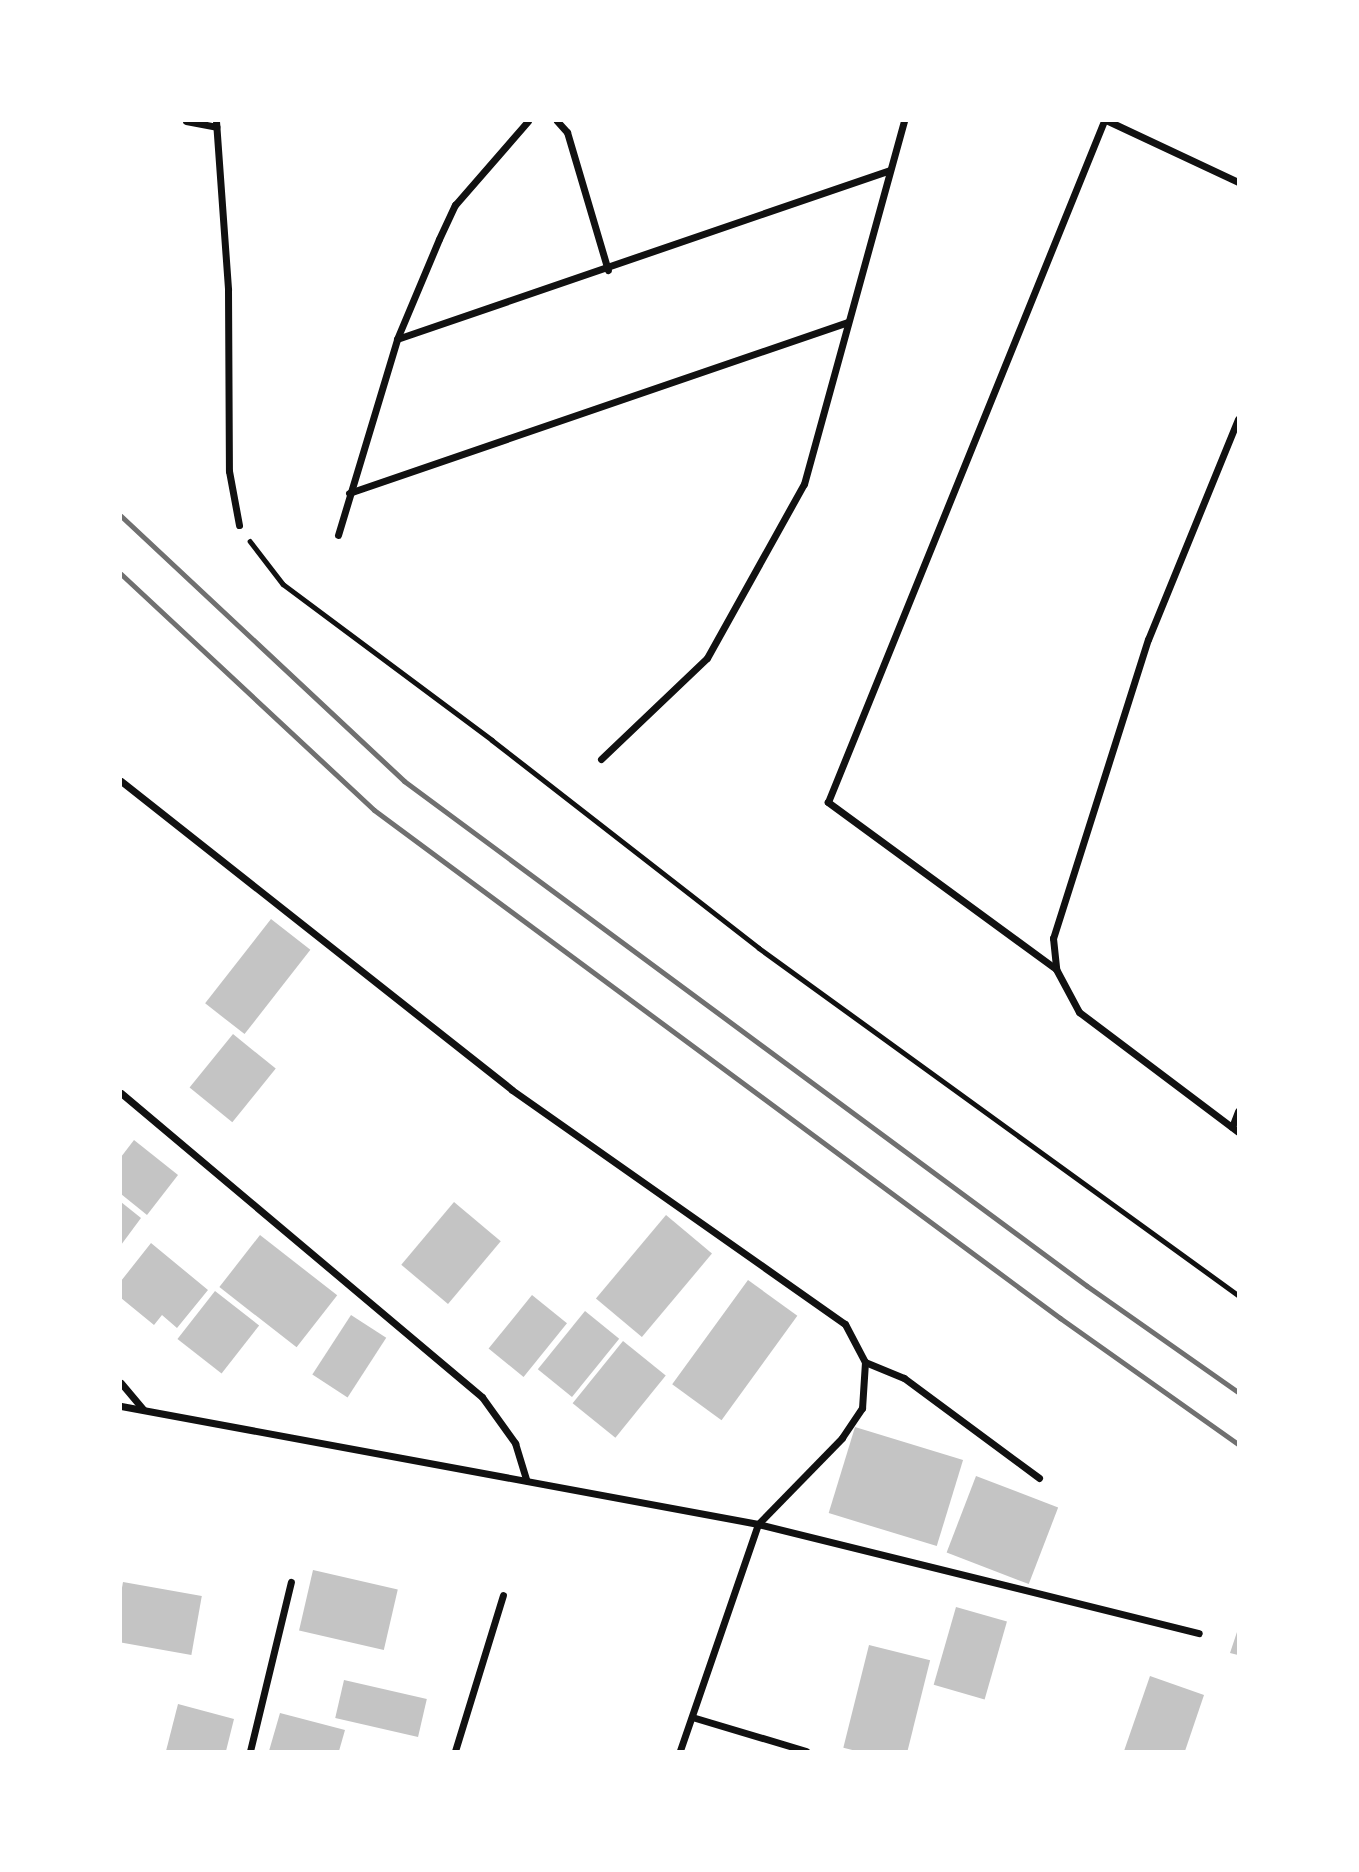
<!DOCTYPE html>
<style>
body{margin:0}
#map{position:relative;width:1359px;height:1872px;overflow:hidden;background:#fff;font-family:Signika,sans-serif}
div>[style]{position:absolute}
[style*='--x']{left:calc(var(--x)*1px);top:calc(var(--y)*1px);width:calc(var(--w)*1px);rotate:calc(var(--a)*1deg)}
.building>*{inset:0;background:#c4c4c4;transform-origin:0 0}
.path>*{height:4.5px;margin:-2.25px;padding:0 2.25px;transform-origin:2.25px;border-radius:2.25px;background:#111}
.minor>*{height:7px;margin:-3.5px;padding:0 3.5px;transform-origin:3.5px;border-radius:3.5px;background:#111}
.rail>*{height:5px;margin:-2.5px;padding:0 2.5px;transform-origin:2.5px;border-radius:2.5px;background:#707070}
span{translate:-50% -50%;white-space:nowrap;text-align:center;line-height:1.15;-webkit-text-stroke:5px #fff;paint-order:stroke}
.frame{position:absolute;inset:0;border:122px solid #fff;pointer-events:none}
</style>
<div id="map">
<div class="building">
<div style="left:271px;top:919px;width:50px;height:107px;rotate:38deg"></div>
<div style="left:233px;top:1034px;width:55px;height:69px;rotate:39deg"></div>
<div style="clip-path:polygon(134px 1140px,178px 1175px,147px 1215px,121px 1194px,121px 1157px)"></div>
<div style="clip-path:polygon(121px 1202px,141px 1218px,121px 1245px)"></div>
<div style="left:454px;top:1202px;width:61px;height:82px;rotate:40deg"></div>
<div style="left:666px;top:1215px;width:60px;height:109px;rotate:40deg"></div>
<div style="left:260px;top:1235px;width:98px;height:66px;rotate:38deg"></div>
<div style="clip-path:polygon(151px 1243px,208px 1290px,177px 1328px,162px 1315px,154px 1325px,121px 1298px,121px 1281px)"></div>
<div style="left:748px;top:1280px;width:61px;height:129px;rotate:36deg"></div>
<div style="left:215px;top:1291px;width:56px;height:61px;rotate:38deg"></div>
<div style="left:532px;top:1295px;width:45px;height:69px;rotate:39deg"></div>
<div style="left:585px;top:1311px;width:44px;height:75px;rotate:39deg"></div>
<div style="left:351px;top:1315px;width:42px;height:71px;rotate:33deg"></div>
<div style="left:623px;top:1341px;width:55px;height:80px;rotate:39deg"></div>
<div style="left:855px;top:1427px;width:113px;height:90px;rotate:17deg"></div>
<div style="left:976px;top:1476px;width:88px;height:82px;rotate:21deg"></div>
<div style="left:313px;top:1570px;width:87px;height:62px;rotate:13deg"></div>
<div style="left:123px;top:1582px;width:80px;height:60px;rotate:10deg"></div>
<div style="left:956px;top:1607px;width:53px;height:81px;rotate:16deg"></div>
<div style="clip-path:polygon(1238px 1629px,1238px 1655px,1230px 1653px)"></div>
<div style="left:869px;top:1645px;width:63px;height:106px;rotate:14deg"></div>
<div style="clip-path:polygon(1150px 1676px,1204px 1695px,1185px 1751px,1124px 1751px)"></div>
<div style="left:344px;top:1680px;width:85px;height:39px;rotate:13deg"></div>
<div style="clip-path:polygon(178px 1704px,234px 1719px,226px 1751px,166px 1751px)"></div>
<div style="clip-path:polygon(280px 1713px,345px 1730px,339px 1751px,269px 1751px)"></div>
</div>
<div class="path">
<div style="--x:250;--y:541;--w:54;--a:52.5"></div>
<div style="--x:283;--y:584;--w:261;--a:36.7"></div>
<div style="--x:492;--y:740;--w:338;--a:37.9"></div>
<div style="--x:759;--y:948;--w:591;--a:35.92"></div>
</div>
<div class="minor">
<div style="--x:186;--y:121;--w:31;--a:11"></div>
<div style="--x:216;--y:121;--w:169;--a:85.9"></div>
<div style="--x:228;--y:290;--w:181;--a:89.7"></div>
<div style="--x:229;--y:471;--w:55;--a:79.5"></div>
<div style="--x:557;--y:121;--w:15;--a:48"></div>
<div style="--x:567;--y:132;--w:144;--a:73.5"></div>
<div style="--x:1108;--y:121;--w:144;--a:25.1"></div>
<div style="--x:397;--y:339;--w:521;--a:-18.92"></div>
<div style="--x:1238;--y:419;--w:238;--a:112.2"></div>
<div style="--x:1148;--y:639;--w:314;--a:107.6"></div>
<div style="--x:1053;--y:938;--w:31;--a:84"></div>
<div style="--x:1056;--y:969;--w:49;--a:61.9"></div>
<div style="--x:1079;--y:1012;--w:199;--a:37"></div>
<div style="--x:349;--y:493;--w:527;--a:-18.92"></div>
<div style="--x:338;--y:535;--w:205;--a:-73.2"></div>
<div style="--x:397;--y:339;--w:108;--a:-67.2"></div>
<div style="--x:439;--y:239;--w:38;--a:-65"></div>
<div style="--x:455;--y:205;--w:111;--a:-49"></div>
<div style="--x:601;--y:759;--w:146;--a:-43.6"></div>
<div style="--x:707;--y:658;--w:199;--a:-60.9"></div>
<div style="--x:804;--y:484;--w:377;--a:-74.6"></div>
<div style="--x:121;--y:781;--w:498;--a:38.3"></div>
<div style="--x:512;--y:1090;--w:407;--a:35.1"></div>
<div style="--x:845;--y:1324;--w:43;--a:62.2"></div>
<div style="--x:865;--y:1362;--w:46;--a:93.7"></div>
<div style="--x:862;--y:1408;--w:36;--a:124"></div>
<div style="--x:842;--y:1438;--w:120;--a:134.3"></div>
<div style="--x:758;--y:1524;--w:240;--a:109"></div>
<div style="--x:1056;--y:969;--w:283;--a:-143.8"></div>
<div style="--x:828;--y:802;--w:735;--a:-67.94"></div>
<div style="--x:121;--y:1093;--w:472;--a:40.1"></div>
<div style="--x:482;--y:1397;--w:57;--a:54.3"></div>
<div style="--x:515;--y:1443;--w:39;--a:73"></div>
<div style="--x:1232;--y:1127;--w:17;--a:-69"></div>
<div style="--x:865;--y:1362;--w:42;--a:22.3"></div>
<div style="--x:904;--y:1378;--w:168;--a:36.5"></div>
<div style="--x:121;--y:1383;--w:35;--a:50"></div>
<div style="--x:121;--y:1406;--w:648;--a:10.49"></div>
<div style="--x:758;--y:1524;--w:454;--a:13.9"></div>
<div style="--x:692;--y:1717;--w:119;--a:16.6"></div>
<div style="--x:250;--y:1751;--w:174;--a:-76.4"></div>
<div style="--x:455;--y:1751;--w:163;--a:-72.9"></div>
</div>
<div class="rail">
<div style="--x:121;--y:516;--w:388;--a:43.1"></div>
<div style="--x:404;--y:781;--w:849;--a:36.48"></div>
<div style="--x:1087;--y:1286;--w:184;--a:35.1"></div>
<div style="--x:121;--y:574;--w:346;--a:43"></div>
<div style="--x:374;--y:810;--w:854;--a:36.52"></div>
<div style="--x:1060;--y:1318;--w:218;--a:35.3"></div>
</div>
<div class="frame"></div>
</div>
